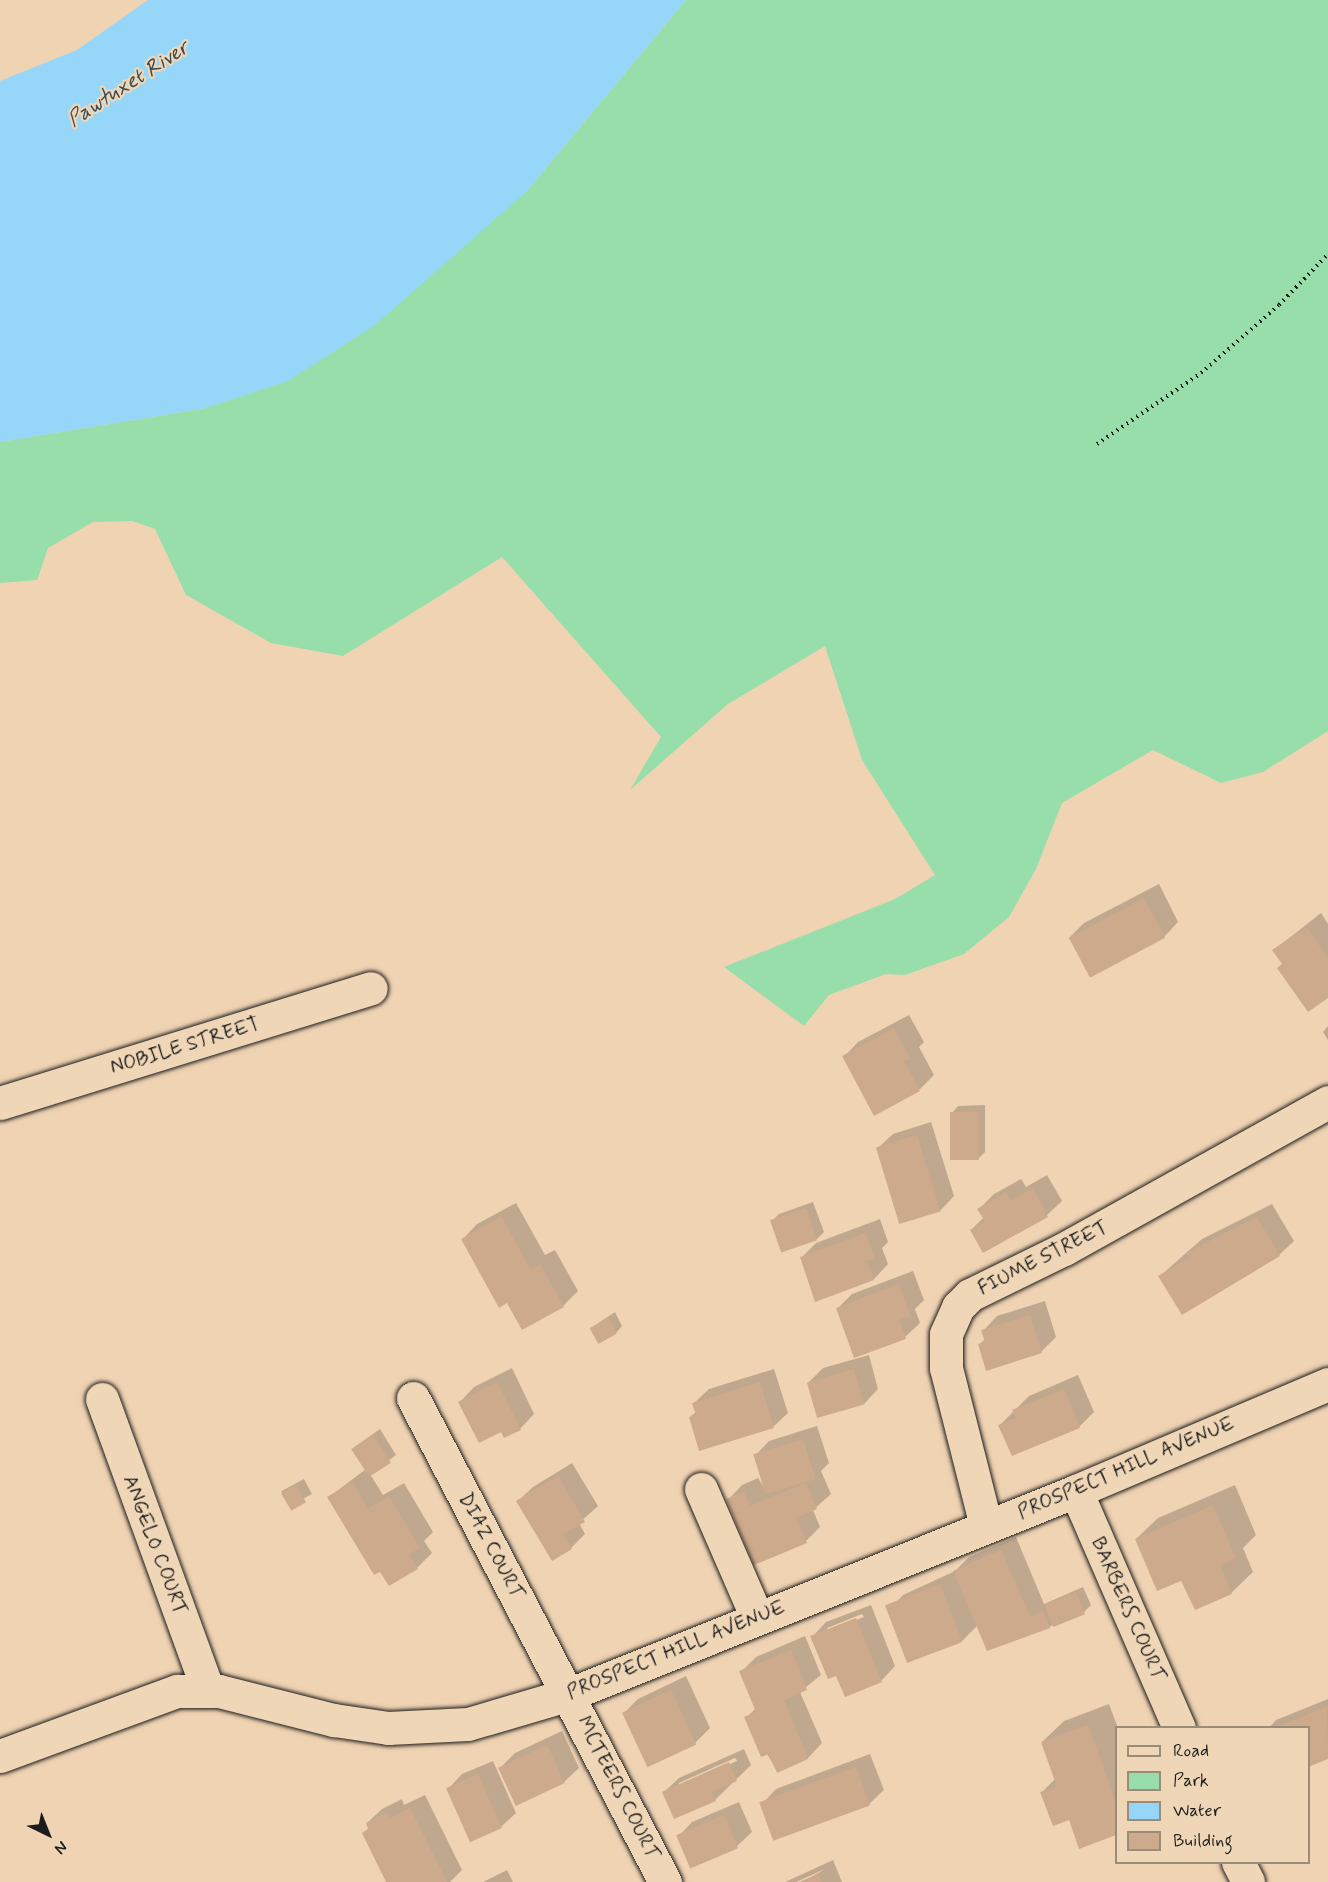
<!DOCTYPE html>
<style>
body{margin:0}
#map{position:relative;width:1328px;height:1882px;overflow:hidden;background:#f0d3b3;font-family:Mynerve,sans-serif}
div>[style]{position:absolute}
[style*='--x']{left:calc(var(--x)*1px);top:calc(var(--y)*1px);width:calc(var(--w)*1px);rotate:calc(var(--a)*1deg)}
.green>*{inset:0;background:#98deaa}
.water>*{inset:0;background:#96d6f8}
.shadow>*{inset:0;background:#0003;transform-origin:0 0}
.building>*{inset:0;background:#ceaa8c;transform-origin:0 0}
.path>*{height:4px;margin-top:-2px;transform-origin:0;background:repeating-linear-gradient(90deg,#1c1c1c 0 1.5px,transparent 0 6px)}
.roads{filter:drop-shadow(0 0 2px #1c1c1c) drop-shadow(0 0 2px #1c1c1c)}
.minor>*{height:33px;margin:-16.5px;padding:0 16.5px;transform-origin:16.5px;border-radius:16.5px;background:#efd6b7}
span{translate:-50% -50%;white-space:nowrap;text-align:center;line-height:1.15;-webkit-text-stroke:4.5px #efd6b7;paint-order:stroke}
.street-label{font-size:20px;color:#1c1c1c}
.water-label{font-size:21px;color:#3a4a53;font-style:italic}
.legend{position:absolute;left:1115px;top:1726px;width:195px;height:138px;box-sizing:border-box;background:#efd6b7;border:2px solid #9b8c79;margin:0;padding:8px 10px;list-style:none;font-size:18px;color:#1c1c1c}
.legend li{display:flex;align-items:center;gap:12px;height:30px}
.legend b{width:30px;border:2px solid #9b8c79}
.north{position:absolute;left:18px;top:1804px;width:60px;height:60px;-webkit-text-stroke:4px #efd6b7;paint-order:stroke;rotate:137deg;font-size:16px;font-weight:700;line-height:24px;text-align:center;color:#1c1c1c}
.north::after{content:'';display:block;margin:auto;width:21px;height:27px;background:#1c1c1c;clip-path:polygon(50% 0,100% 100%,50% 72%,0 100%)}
</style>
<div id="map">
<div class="green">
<div style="clip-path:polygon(686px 0,1328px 0,1328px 731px,1263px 772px,1221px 783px,1153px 750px,1062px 803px,1036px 869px,1009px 917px,964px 954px,905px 975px,886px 974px,829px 995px,804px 1026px,724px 967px,895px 899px,935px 875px,862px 760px,825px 646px,728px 704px,630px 790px,661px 737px,502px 557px,343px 656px,271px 643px,186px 595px,155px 529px,132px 521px,93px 522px,48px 548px,37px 580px,0 583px,0 442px,206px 408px,526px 192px)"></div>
</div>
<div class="water">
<div style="clip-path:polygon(148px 0,686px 0,526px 192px,375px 325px,288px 381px,206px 408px,0 442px,0 81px,77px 50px)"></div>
</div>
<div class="shadow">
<div style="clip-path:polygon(1159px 884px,1178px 922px,1164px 937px,1069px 938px,1084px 923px)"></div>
<div style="clip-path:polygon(1321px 913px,1328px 924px,1328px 997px,1283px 964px,1274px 950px)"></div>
<div style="clip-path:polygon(909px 1015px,924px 1042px,919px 1047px,934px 1075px,920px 1089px,874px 1114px,844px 1057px,858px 1042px)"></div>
<div style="clip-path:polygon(1328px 1026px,1328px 1040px,1323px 1032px)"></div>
<div style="clip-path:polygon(985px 1105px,985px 1152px,978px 1159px,952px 1113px,958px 1106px)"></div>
<div style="clip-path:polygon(931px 1122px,954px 1196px,940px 1211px,878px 1148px,893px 1134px)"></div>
<div style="clip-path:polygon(1047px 1175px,1062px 1201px,1047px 1215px,983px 1251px,971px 1230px,984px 1217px,979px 1209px,994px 1194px,1021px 1179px,1026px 1187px)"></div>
<div style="clip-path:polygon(813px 1202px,824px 1232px,817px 1239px,772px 1221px,779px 1214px)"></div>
<div style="clip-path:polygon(516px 1203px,545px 1255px,555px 1250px,578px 1291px,563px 1306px,508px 1301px,463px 1239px,477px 1224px)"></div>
<div style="clip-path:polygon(1272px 1204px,1294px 1241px,1279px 1255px,1160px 1276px,1202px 1239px)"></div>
<div style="clip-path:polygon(880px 1219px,888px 1242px,882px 1248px,888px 1264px,874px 1279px,816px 1300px,801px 1258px,816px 1243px)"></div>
<div style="clip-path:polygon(913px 1271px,924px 1300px,915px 1309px,920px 1323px,905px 1337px,837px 1309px,852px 1294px)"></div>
<div style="clip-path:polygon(1045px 1301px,1056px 1337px,1041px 1352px,980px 1344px,985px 1339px,983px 1331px,997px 1316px)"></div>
<div style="clip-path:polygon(615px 1312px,622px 1326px,616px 1333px,591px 1328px)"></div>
<div style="clip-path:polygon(869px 1355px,878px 1389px,864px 1404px,808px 1383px,823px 1368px)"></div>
<div style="clip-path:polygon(512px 1368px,534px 1414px,520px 1429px,502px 1430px,460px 1402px,474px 1387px)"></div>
<div style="clip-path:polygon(774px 1369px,788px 1413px,773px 1427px,690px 1417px,697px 1411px,694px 1403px,709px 1389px)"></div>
<div style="clip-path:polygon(1078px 1375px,1094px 1412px,1079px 1427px,1000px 1425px,1029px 1396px)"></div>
<div style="clip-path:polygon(817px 1426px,829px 1463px,821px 1471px,831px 1494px,813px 1510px,820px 1527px,806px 1541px,728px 1500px,742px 1485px,758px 1478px,765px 1489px,755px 1456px,769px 1441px)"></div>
<div style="clip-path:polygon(380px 1429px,396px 1455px,370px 1474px,383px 1495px,404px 1483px,433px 1532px,424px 1541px,432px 1553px,417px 1568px,389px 1584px,329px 1497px,366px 1469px,353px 1448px)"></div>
<div style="clip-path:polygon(572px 1463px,598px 1506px,579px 1523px,585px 1534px,571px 1548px,518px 1501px,533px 1487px)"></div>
<div style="left:304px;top:1479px;width:17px;height:26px;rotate:62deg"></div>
<div style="clip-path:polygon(1235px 1485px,1256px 1535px,1243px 1548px,1253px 1572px,1231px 1593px,1182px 1579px,1136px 1539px,1158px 1518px)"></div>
<div style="clip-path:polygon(1016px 1537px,1044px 1604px,1083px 1587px,1091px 1605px,1084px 1612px,1049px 1627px,978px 1625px,962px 1641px,889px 1610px,903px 1595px,955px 1571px,969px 1557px)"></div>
<div style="clip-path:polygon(evenodd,871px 1605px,895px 1666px,881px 1681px,837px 1674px,812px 1637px,826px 1622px,871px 1605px,862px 1614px,864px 1617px,827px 1631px,827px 1628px,862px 1614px)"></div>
<div style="clip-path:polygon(805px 1636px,821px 1675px,800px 1692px,822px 1743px,808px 1758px,777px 1771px,746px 1718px,756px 1708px,741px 1672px,756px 1657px)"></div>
<div style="clip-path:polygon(686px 1676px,710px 1728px,695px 1743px,624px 1713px,638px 1699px)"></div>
<div style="clip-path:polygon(1328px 1699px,1328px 1757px,1308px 1765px,1308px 1728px,1269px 1728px,1276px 1720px)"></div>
<div style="clip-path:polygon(1109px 1704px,1118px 1728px,1116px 1834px,1080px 1847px,1070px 1818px,1042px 1792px,1055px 1779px,1042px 1742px,1064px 1721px)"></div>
<div style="clip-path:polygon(562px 1731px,579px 1768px,564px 1782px,500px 1768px,515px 1753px)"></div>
<div style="clip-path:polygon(evenodd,744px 1749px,751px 1765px,715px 1800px,664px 1792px,679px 1778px,744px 1749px,735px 1758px,737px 1761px,679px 1786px,679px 1783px,735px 1758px)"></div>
<div style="clip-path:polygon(870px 1754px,884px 1790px,869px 1804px,762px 1804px,776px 1789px)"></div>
<div style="clip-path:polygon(493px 1761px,516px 1813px,501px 1827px,448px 1789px,462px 1774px)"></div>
<div style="clip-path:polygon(425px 1795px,462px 1870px,450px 1882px,388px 1882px,364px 1833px,369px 1828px,367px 1823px,382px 1809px,402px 1799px,404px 1805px)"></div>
<div style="clip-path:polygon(739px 1802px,752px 1832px,737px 1846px,678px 1837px,692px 1822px)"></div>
<div style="clip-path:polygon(833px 1860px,842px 1882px,803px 1882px,825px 1869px,796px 1882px,785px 1882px)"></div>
<div style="clip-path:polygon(507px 1870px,513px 1882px,483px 1882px)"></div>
</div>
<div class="building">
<div style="left:1144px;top:898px;width:45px;height:85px;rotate:62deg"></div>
<div style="clip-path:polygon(1306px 927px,1328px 958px,1328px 998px,1308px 1012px,1277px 968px,1282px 964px,1272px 950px)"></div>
<div style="clip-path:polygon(894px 1028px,910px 1058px,904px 1061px,920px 1091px,874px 1116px,842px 1056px)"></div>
<div style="left:950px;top:1112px;width:29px;height:48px"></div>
<div style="left:917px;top:1135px;width:80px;height:43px;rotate:73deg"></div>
<div style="clip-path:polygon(1033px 1188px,1048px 1217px,983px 1253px,970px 1230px,985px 1221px,977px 1209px,1006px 1192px,1011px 1201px)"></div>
<div style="left:806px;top:1208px;width:34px;height:38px;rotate:71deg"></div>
<div style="clip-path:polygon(501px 1216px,530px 1269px,540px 1264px,564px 1307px,522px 1330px,507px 1303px,499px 1308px,461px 1239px)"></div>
<div style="clip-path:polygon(1257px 1217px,1280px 1256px,1182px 1315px,1158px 1276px,1189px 1258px,1186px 1253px)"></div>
<div style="clip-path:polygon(865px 1233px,875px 1258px,867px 1261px,874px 1280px,815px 1302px,800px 1257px)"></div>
<div style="clip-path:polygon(899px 1284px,910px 1316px,899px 1320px,906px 1339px,854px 1358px,836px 1308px)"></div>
<div style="clip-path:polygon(1030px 1315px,1042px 1353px,986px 1371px,978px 1344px,985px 1342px,981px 1330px)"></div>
<div style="left:608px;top:1318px;width:18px;height:21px;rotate:61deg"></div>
<div style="left:854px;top:1369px;width:37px;height:49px;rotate:74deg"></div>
<div style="clip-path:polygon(497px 1382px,521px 1430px,504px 1438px,501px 1432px,479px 1443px,458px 1402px)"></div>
<div style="clip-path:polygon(760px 1382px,774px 1428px,699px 1451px,689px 1417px,696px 1415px,692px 1403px)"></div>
<div style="clip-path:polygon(1064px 1389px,1080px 1428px,1012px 1456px,998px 1425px,1016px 1418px,1012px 1410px)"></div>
<div style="left:373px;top:1435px;width:33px;height:26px;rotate:57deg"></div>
<div style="left:803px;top:1439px;width:42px;height:52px;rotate:73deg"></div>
<div style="clip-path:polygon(558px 1476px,585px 1522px,563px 1534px,572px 1549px,552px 1561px,516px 1501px)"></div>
<div style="clip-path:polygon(352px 1482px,368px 1509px,389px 1496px,420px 1548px,409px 1554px,418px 1569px,389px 1586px,380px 1572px,374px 1575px,327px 1497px)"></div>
<div style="clip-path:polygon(806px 1483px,817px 1509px,796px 1518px,807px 1543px,754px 1565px,726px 1499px,744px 1492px,750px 1506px)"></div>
<div style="left:296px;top:1485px;width:20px;height:17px;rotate:60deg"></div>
<div style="clip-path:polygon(1213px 1505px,1236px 1558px,1220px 1565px,1232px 1594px,1195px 1610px,1181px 1581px,1157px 1591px,1135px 1539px)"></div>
<div style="clip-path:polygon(1001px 1550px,1030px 1617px,1043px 1611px,1050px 1628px,987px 1651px,953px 1571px)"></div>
<div style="left:940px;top:1584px;width:62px;height:59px;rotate:69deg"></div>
<div style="left:1076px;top:1592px;width:24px;height:34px;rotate:68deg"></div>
<div style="clip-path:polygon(856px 1618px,882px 1682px,845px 1697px,836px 1676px,828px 1679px,810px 1636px)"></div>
<div style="clip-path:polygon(791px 1650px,807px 1690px,784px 1700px,808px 1759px,777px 1773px,769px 1754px,761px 1757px,744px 1717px,756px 1712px,739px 1671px)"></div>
<div style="left:671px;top:1690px;width:60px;height:54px;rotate:65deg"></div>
<div style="clip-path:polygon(1327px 1707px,1328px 1759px,1308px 1767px,1308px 1728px,1277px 1727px)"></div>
<div style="clip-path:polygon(1088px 1725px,1116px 1803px,1116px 1835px,1079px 1849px,1069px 1820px,1053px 1826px,1040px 1792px,1057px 1787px,1041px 1742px)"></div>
<div style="left:547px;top:1745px;width:42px;height:54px;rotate:65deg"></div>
<div style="clip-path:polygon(729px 1762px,737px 1781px,711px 1792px,716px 1801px,674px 1819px,662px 1792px)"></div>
<div style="left:856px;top:1767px;width:41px;height:103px;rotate:70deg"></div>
<div style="left:478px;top:1774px;width:59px;height:35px;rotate:66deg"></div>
<div style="clip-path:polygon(410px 1808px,447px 1882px,386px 1882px,362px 1833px,368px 1829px,366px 1823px,387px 1812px,390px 1818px)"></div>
<div style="left:724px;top:1815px;width:36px;height:52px;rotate:67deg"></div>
<div style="clip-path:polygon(818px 1874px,822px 1882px,799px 1882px)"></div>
</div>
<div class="path">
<div style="--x:1097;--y:444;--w:126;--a:-34.3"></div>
<div style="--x:1201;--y:373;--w:103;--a:-41.1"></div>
<div style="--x:1279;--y:305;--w:71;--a:-46.1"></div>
</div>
<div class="roads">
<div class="minor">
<div style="--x:0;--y:1103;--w:388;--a:-17.2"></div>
<div style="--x:413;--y:1398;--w:546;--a:62.5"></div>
<div style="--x:102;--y:1399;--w:310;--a:70"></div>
<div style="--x:701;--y:1489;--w:141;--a:66.5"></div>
<div style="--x:1076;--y:1491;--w:258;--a:66.5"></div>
<div style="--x:986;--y:1526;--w:163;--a:-104.2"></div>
<div style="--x:946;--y:1368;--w:34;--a:-90"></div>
<div style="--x:946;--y:1334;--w:30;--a:-66"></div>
<div style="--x:958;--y:1307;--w:17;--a:-45"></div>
<div style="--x:970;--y:1295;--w:105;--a:-26.1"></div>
<div style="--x:1064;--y:1249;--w:302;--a:-29.1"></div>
<div style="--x:0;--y:1756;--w:189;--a:-20.2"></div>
<div style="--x:177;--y:1691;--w:42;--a:0"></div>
<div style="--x:219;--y:1691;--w:119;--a:14.2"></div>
<div style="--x:334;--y:1720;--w:55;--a:8.4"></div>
<div style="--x:388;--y:1728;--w:80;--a:-2.9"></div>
<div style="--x:468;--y:1724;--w:106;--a:-16.4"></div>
<div style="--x:570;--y:1694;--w:545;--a:-21.86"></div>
<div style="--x:1076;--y:1491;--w:274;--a:-23"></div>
<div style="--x:1238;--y:1862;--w:22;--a:63"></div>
</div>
</div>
<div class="street-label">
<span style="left:185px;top:1046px;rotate:-17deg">NOBILE STREET</span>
<span style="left:1043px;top:1258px;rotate:-27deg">FIUME STREET</span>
<span style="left:1126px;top:1468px;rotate:-23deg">PROSPECT HILL AVENUE</span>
<span style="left:155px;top:1545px;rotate:69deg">ANGELO COURT</span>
<span style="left:491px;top:1546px;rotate:62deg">DIAZ COURT</span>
<span style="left:1128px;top:1609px;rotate:66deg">BARBERS COURT</span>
<span style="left:676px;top:1650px;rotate:-22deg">PROSPECT HILL AVENUE</span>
<span style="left:618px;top:1788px;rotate:63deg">MCTEERS COURT</span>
</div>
<div class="water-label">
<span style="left:128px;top:84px;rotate:-33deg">Pawtuxet River</span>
</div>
<ul class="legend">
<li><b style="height:8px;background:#efd6b7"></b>Road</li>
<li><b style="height:16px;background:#98deaa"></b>Park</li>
<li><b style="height:16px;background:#96d6f8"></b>Water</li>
<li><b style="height:16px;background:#ceaa8c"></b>Building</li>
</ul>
<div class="north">N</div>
</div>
